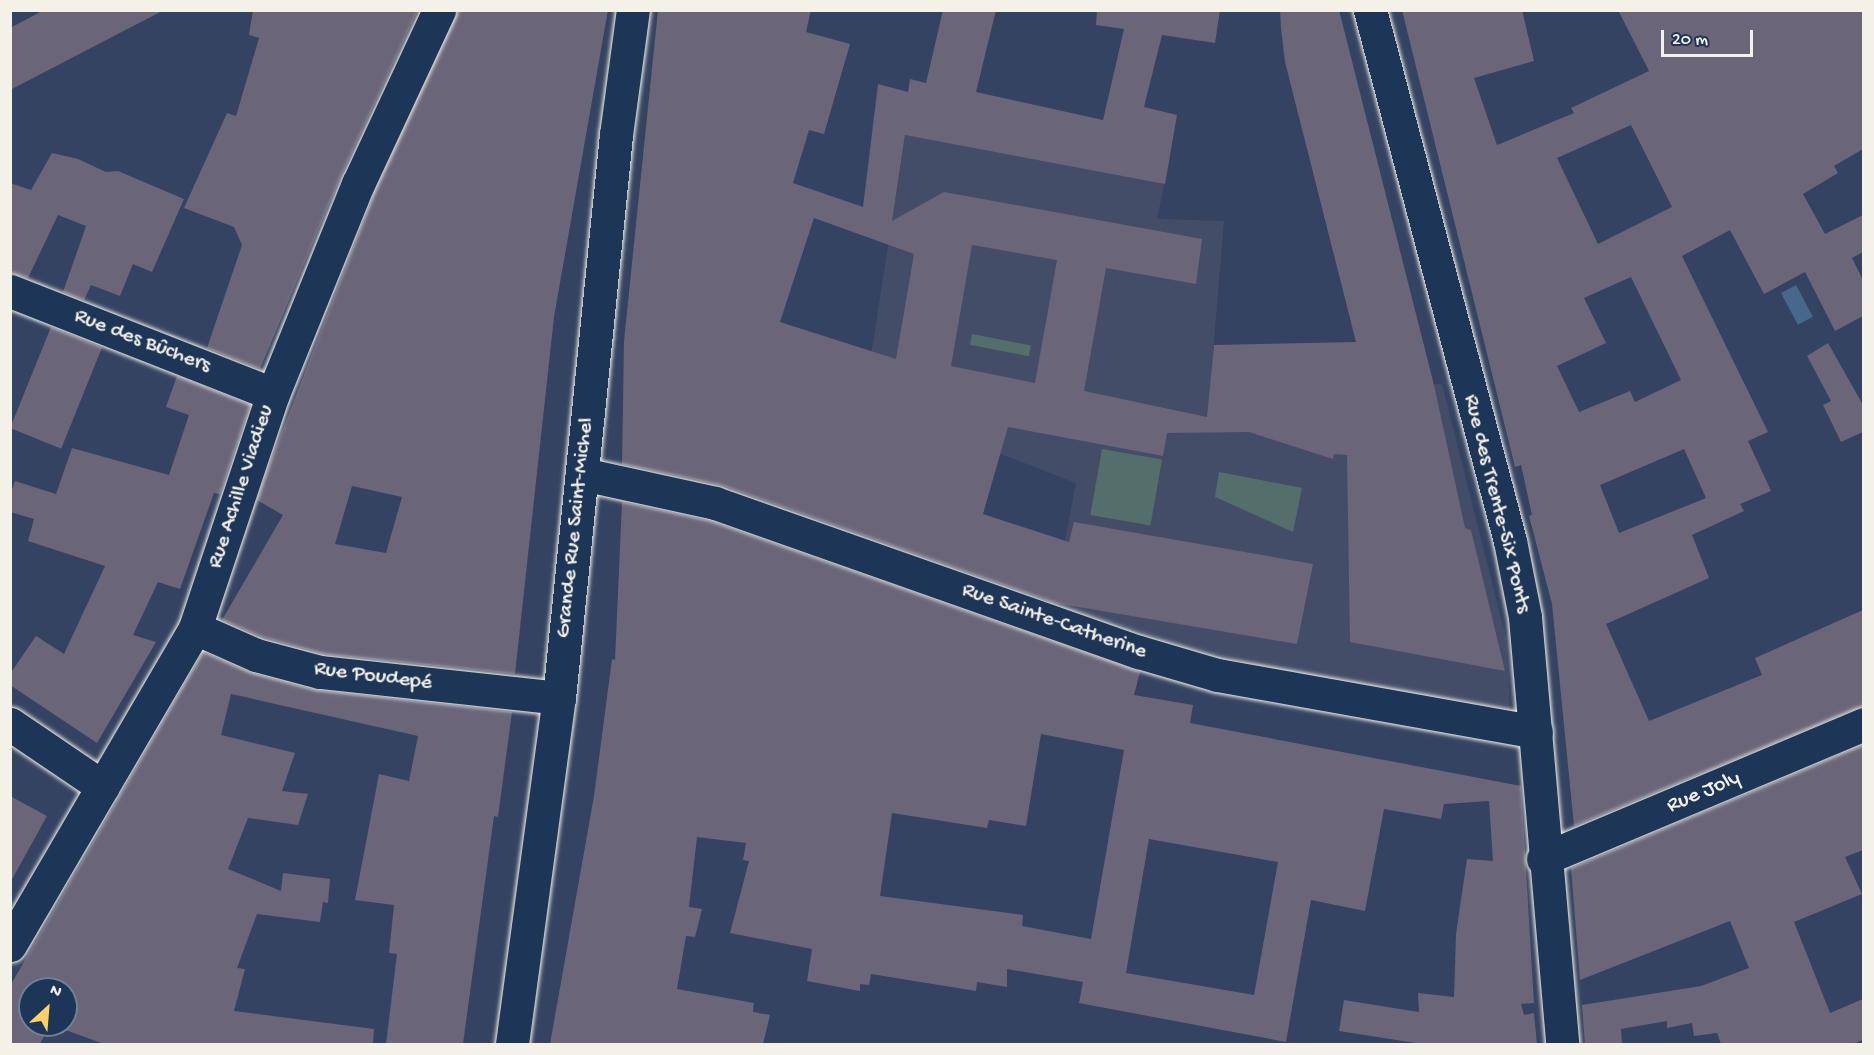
<!DOCTYPE html>
<meta charset="utf-8">
<style>
body{margin:0}
#map{position:relative;width:1874px;height:1055px;overflow:hidden;background:#344361;font-family:"Gochi Hand",sans-serif}
div>[style]{position:absolute}
[style*='--x']{left:calc(var(--x)*1px);top:calc(var(--y)*1px);width:calc(var(--w)*1px);rotate:calc(var(--a)*1deg)}
.built>*{inset:0;background:#444d68}
.green>*{inset:0;background:#546e6b;transform-origin:0 0}
.water>*{inset:0;background:#46688d;transform-origin:0 0}
.building>*{inset:0;background:#6a6579;transform-origin:0 0}
.roads{filter:drop-shadow(0 0 2px #f4f1e8) drop-shadow(0 0 2px #f4f1e8)}
.minor>*{height:33px;margin:-16.5px;padding:0 16.5px;transform-origin:16.5px;border-radius:16.5px;background:#1d3557}
.tertiary>*{height:33px;margin:-16.5px;padding:0 16.5px;transform-origin:16.5px;border-radius:16.5px;background:#1d3557}
.secondary>*{height:33px;margin:-16.5px;padding:0 16.5px;transform-origin:16.5px;border-radius:16.5px;background:#1d3557}
span{translate:-50% -50%;white-space:nowrap;text-align:center;line-height:1.15;-webkit-text-stroke:4.5px #1d3557;paint-order:stroke}
.street-label{font-size:22px;color:#f4f1e8}
.frame{position:absolute;inset:0;border:12px solid #f4f1e8;pointer-events:none}
.north{position:absolute;left:18px;top:977px;width:60px;height:60px;box-sizing:border-box;background:#1d3557;border:2px solid #738091;border-radius:50%;rotate:26deg;font-size:16px;font-weight:700;line-height:24px;text-align:center;color:#f4f1e8}
.north::after{content:'';display:block;margin:auto;width:21px;height:27px;background:#ffd166;clip-path:polygon(50% 0,100% 100%,50% 72%,0 100%)}
.scale{position:absolute;left:1661px;top:30px;width:92px;height:27px;box-sizing:border-box;border:3px solid #f4f1e8;border-top:0;padding-left:8px;font-size:18px;line-height:21px;white-space:nowrap;color:#f4f1e8;-webkit-text-stroke:4px #1d3557;paint-order:stroke}
</style>
<div id="map">
<div class="built">
<div style="clip-path:polygon(911px 98px,1170px 157px,1157px 219px,1224px 221px,1210px 390px,1442px 384px,1506px 638px,1510px 713px,1257px 665px,1184px 646px,1047px 601px,1065px 541px,1076px 483px,864px 401px)"></div>
</div>
<div class="green">
<div style="left:972px;top:334px;width:60px;height:11px;rotate:11deg"></div>
<div style="left:1102px;top:449px;width:61px;height:67px;rotate:10deg"></div>
<div style="clip-path:polygon(1219px 472px,1302px 488px,1293px 532px,1215px 497px)"></div>
</div>
<div class="water">
<div style="left:1796px;top:285px;width:36px;height:17px;rotate:62deg"></div>
</div>
<div class="building">
<div style="clip-path:polygon(44px 10px,164px 10px,10px 90px,10px 28px)"></div>
<div style="clip-path:polygon(253px 10px,418px 10px,341px 176px,260px 369px,207px 348px,242px 245px,234px 227px,184px 208px,227px 113px,236px 116px,259px 38px,249px 35px)"></div>
<div style="clip-path:polygon(evenodd,457px 10px,608px 10px,554px 317px,515px 674px,323px 654px,262px 637px,222px 620px,283px 515px,257px 500px,268px 468px,375px 191px,457px 10px,352px 486px,402px 497px,386px 553px,335px 544px,352px 486px)"></div>
<div style="clip-path:polygon(evenodd,658px 10px,811px 10px,806px 32px,850px 44px,824px 134px,809px 130px,793px 183px,863px 207px,878px 84px,908px 92px,910px 79px,926px 83px,943px 10px,996px 10px,976px 92px,1103px 120px,1124px 29px,1096px 25px,1097px 10px,1220px 10px,1215px 43px,1162px 35px,1144px 107px,1177px 115px,1165px 184px,905px 135px,892px 221px,944px 192px,1202px 239px,1196px 284px,1106px 268px,1084px 391px,1207px 417px,1214px 345px,1356px 342px,1285px 62px,1281px 28px,1280px 10px,1339px 10px,1434px 385px,1465px 528px,1471px 530px,1505px 671px,1350px 642px,1347px 455px,1334px 454px,1333px 459px,1249px 432px,1167px 433px,1163px 456px,1008px 427px,983px 514px,1069px 542px,1074px 522px,1313px 564px,1297px 644px,1055px 603px,721px 485px,622px 464px,624px 341px,658px 10px,814px 218px,914px 254px,896px 359px,780px 322px,814px 218px,658px 10px,972px 245px,1057px 260px,1035px 383px,951px 366px,972px 245px)"></div>
<div style="clip-path:polygon(evenodd,1402px 10px,1522px 10px,1534px 61px,1474px 78px,1497px 145px,1574px 113px,1571px 108px,1649px 71px,1618px 10px,1863px 10px,1863px 149px,1834px 166px,1838px 173px,1803px 194px,1825px 234px,1863px 215px,1863px 252px,1852px 258px,1863px 280px,1863px 316px,1835px 331px,1805px 272px,1764px 294px,1730px 230px,1682px 256px,1768px 432px,1748px 441px,1771px 491px,1740px 504px,1744px 511px,1692px 535px,1709px 578px,1606px 624px,1649px 721px,1762px 675px,1755px 658px,1863px 610px,1863px 706px,1574px 826px,1552px 604px,1529px 516px,1532px 515px,1521px 465px,1515px 467px,1402px 10px,1631px 125px,1672px 207px,1598px 244px,1557px 158px,1631px 125px,1402px 10px,1631px 277px,1681px 380px,1635px 402px,1630px 391px,1579px 412px,1557px 366px,1606px 343px,1584px 298px,1631px 277px,1402px 10px,1684px 449px,1706px 498px,1619px 533px,1600px 485px,1684px 449px)"></div>
<div style="clip-path:polygon(52px 153px,78px 159px,106px 172px,118px 171px,184px 199px,152px 272px,133px 264px,120px 296px,91px 285px,84px 300px,63px 292px,86px 226px,58px 215px,28px 278px,10px 273px,10px 183px,31px 190px)"></div>
<div style="left:51px;top:327px;width:55px;height:109px;rotate:22deg"></div>
<div style="clip-path:polygon(1828px 343px,1863px 405px,1863px 432px,1841px 442px,1823px 405px,1831px 401px,1807px 356px)"></div>
<div style="clip-path:polygon(177px 376px,250px 405px,220px 494px,214px 493px,180px 589px,158px 582px,133px 635px,156px 642px,97px 743px,10px 685px,10px 674px,36px 636px,64px 654px,105px 566px,28px 541px,34px 519px,10px 512px,10px 495px,15px 481px,56px 494px,72px 448px,169px 475px,189px 415px,166px 407px)"></div>
<div style="clip-path:polygon(evenodd,622px 502px,710px 521px,1140px 672px,1134px 695px,1193px 705px,1190px 723px,1521px 786px,1534px 1003px,1521px 1004px,1524px 1015px,1534px 1013px,1537px 1044px,1422px 1044px,1339px 1031px,1344px 1000px,1419px 1012px,1418px 993px,1454px 997px,1456px 934px,1467px 859px,1493px 861px,1489px 801px,1444px 804px,1441px 819px,1384px 809px,1365px 911px,1311px 900px,1286px 1042px,1079px 1003px,1083px 982px,1007px 969px,1007px 987px,977px 982px,976px 991px,871px 974px,869px 985px,860px 984px,860px 991px,807px 981px,812px 949px,730px 933px,749px 861px,743px 860px,746px 843px,697px 837px,689px 907px,702px 909px,695px 937px,686px 936px,677px 989px,754px 1003px,753px 1012px,770px 1015px,763px 1044px,550px 1044px,594px 796px,612px 659px,615px 660px,622px 502px,1041px 734px,1124px 750px,1091px 939px,1022px 926px,1023px 915px,880px 896px,892px 813px,987px 828px,989px 820px,1026px 826px,1041px 734px,622px 502px,1149px 839px,1278px 862px,1254px 995px,1126px 973px,1149px 839px)"></div>
<div style="clip-path:polygon(203px 652px,251px 673px,315px 690px,512px 712px,498px 817px,494px 816px,463px 1044px,386px 1044px,397px 954px,389px 953px,394px 905px,355px 900px,379px 774px,409px 781px,418px 736px,231px 694px,221px 735px,295px 753px,282px 791px,308px 794px,298px 825px,248px 818px,228px 869px,281px 891px,283px 873px,330px 879px,328px 903px,323px 902px,320px 922px,257px 914px,237px 968px,245px 969px,234px 1011px,374px 1029px,373px 1044px,104px 1044px,52px 1025px,66px 1025px,66px 989px,30px 989px,30px 1025px,50px 1025px,40px 1044px,10px 1044px,10px 986px)"></div>
<div style="clip-path:polygon(1863px 745px,1863px 850px,1845px 857px,1862px 894px,1794px 922px,1830px 1013px,1863px 999px,1863px 1040px,1853px 1044px,1721px 1044px,1717px 1033px,1694px 1036px,1692px 1023px,1667px 1028px,1667px 1021px,1621px 1029px,1622px 1044px,1585px 1044px,1582px 1005px,1701px 986px,1749px 968px,1730px 921px,1580px 980px,1571px 868px)"></div>
<div style="clip-path:polygon(10px 796px,47px 816px,10px 883px)"></div>
</div>
<div class="roads">
<div class="minor">
<div style="--x:1370;--y:10;--w:549;--a:75.23"></div>
<div style="--x:1510;--y:541;--w:77;--a:78.8"></div>
<div style="--x:1525;--y:617;--w:429;--a:85"></div>
<div style="--x:10;--y:291;--w:282;--a:21.4"></div>
<div style="--x:582;--y:474;--w:136;--a:12.3"></div>
<div style="--x:715;--y:503;--w:449;--a:19.4"></div>
<div style="--x:1139;--y:652;--w:81;--a:16.4"></div>
<div style="--x:1217;--y:675;--w:324;--a:10.1"></div>
<div style="--x:195;--y:628;--w:67;--a:23.9"></div>
<div style="--x:256;--y:655;--w:66;--a:14.9"></div>
<div style="--x:320;--y:672;--w:240;--a:6.2"></div>
<div style="--x:10;--y:724;--w:112;--a:34.1"></div>
<div style="--x:1543;--y:859;--w:348;--a:-22.8"></div>
</div>
<div class="tertiary">
<div style="--x:10;--y:945;--w:367;--a:-59.7"></div>
<div style="--x:195;--y:628;--w:247;--a:-71.6"></div>
<div style="--x:273;--y:394;--w:227;--a:-68"></div>
<div style="--x:358;--y:184;--w:192;--a:-65"></div>
</div>
<div class="secondary">
<div style="--x:512;--y:1044;--w:349;--a:-82.3"></div>
<div style="--x:559;--y:698;--w:566;--a:-84.22"></div>
<div style="--x:616;--y:135;--w:126;--a:-82.3"></div>
</div>
</div>
<div class="street-label">
<span style="left:142px;top:342px;rotate:21deg">Rue des Bûchers</span>
<span style="left:242px;top:487px;rotate:-72deg">Rue Achille Viadieu</span>
<span style="left:1496px;top:504px;rotate:76deg">Rue des Trente-Six Ponts</span>
<span style="left:576px;top:528px;rotate:-84deg">Grande Rue Saint-Michel</span>
<span style="left:1054px;top:622px;rotate:19deg">Rue Sainte-Catherine</span>
<span style="left:373px;top:677px;rotate:7deg">Rue Poudepé</span>
<span style="left:1704px;top:793px;rotate:-23deg">Rue Joly</span>
</div>
<div class="frame"></div>
<div class="north">N</div>
<div class="scale">20 m</div>
</div>
